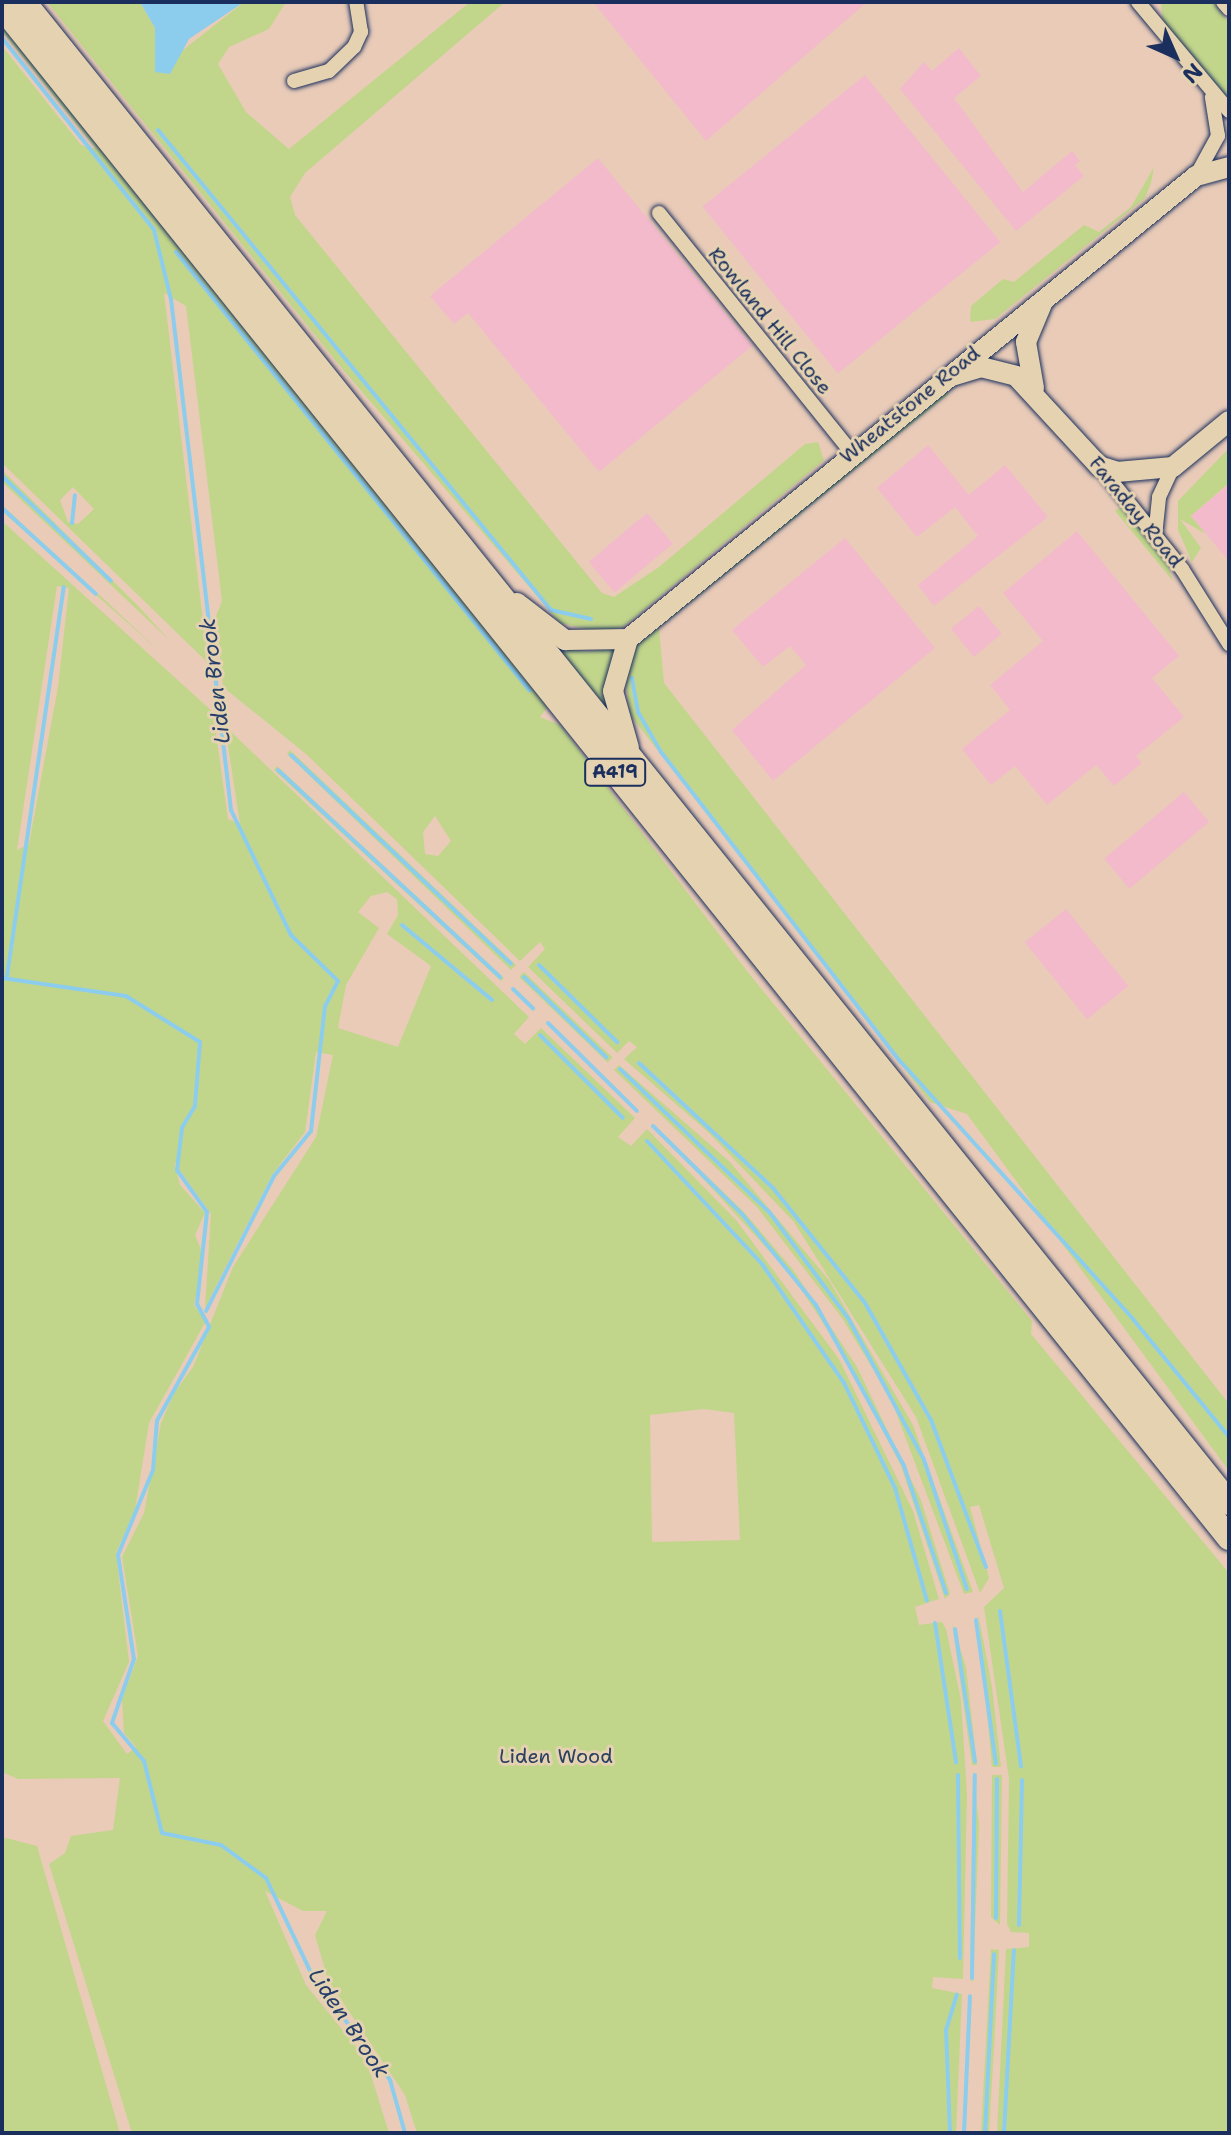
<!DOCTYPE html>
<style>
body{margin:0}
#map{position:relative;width:1231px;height:2135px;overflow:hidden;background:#e9cbb8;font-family:"Shantell Sans",sans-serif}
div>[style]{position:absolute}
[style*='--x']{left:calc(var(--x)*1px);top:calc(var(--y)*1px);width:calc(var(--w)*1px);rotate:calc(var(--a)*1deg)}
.green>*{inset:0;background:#c2d68b;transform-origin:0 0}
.water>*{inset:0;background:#8ccded}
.stream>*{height:4px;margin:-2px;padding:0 2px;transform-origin:2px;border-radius:2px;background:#8ccded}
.building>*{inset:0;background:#f3bacb;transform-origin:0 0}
.roads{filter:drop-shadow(0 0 2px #1b2f5e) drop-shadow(0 0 2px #1b2f5e)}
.minor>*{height:14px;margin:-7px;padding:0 7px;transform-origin:7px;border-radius:7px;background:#e5d2b0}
.secondary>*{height:20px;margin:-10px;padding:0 10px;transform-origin:10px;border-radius:10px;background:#e5d2b0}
.trunk>*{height:24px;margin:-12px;padding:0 12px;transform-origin:12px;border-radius:12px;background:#e5d2b0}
span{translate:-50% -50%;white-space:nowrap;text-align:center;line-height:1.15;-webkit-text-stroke:6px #e5d2b0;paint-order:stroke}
.shield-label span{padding:2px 6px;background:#e5d2b0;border:2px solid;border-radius:6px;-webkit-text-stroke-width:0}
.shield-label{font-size:18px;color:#1b2f5e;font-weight:700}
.street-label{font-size:20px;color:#1b2f5e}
.park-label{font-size:20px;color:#2c4062}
.water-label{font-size:22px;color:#263f6c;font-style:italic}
.frame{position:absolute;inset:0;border:4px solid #1b2f5e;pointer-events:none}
.north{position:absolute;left:1135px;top:16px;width:80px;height:80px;-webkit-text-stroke:6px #e5d2b0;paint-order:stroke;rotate:135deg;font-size:22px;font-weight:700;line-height:32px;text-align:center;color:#1b2f5e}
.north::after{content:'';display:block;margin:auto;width:28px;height:36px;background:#1b2f5e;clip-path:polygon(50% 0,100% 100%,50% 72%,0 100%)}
</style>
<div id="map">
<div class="green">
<div style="clip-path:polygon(47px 2px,140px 2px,155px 28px,155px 72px,244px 2px,286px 2px,269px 29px,229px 47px,218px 64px,246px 112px,289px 149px,470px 2px,505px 2px,305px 173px,290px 197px,295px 215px,602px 593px,614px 597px,659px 567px,805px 444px,818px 442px,824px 460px,623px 627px,600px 632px,560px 623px,340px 366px)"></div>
<div style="clip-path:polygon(1161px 2px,1213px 2px,1229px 23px,1229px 103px,1163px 22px)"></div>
<div style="clip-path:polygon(evenodd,2px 17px,537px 685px,547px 708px,540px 717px,560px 725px,747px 971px,1032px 1321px,1031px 1334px,1229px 1573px,1229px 2133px,997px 2133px,1006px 1949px,1029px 1947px,1029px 1933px,1011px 1932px,1007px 1924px,1009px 1779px,984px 1607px,1004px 1588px,979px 1505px,970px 1507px,989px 1578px,980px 1593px,916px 1417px,794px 1222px,708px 1132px,624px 1059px,637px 1047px,629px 1041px,617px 1053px,528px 967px,545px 949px,540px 942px,520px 961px,306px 754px,223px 687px,216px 616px,222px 601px,186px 306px,164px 293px,208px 663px,2px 463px,2px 46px,81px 145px,96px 149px,2px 31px,2px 17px,73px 487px,94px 509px,78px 524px,68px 522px,60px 500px,73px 487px,2px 17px,435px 816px,451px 841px,438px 856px,425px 854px,423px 832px,435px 816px)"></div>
<div style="clip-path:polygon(1154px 167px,1151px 183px,1145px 198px,995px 319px,970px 322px,971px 306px,1003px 279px,1014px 282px,1084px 225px,1099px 232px,1131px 207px)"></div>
<div style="clip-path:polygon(945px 389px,949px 394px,659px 628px,664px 683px,1229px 1404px,1229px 1471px,967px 1114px,930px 1102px,631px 716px,624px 674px,634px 645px)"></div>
<div style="clip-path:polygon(1229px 448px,1229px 483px,1191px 516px,1206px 534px,1180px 519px,1201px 548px,1192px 562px,1178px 530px,1178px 501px)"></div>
<div style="clip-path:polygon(2px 470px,140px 608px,169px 640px,2px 482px)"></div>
<div style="clip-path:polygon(2px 505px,107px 602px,158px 650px,2px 511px)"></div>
<div style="clip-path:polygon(1122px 506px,1166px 561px,1173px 581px,1115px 511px)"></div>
<div style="clip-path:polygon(evenodd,2px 521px,213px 712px,228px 819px,240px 824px,225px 726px,529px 1017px,514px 1034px,525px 1044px,541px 1028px,635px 1118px,618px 1137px,631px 1146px,647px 1129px,736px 1220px,839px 1359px,913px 1511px,939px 1599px,915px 1607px,919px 1625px,942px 1622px,946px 1629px,961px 1700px,967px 1795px,963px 1979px,933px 1977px,932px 1988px,962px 1994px,956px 2133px,417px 2133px,405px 2095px,328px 1980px,315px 1935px,327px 1911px,303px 1911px,265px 1891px,306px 1985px,366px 2059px,389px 2133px,132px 2133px,49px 1864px,65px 1853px,71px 1836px,113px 1830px,120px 1778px,18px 1779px,2px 1772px,2px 521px,57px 586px,69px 588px,58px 687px,29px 844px,17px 850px,57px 586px,2px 521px,387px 892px,397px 899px,398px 915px,387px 934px,431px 966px,398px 1047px,338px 1028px,346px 985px,379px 928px,358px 912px,371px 896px,387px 892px,2px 521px,316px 1052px,333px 1055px,316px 1137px,233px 1267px,193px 1367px,174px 1393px,161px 1423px,144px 1513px,122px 1557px,138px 1656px,122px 1699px,124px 1733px,136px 1747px,127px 1754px,103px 1721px,129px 1662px,116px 1553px,135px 1510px,149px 1423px,206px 1321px,194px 1305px,204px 1257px,195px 1235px,205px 1213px,180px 1185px,174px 1162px,211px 1214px,205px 1308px,272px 1175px,305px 1132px,316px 1052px,2px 521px,704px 1409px,734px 1413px,740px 1540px,652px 1542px,650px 1415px,704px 1409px)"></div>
<div style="clip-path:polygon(550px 643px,584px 652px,614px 649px,607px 710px)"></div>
<div style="clip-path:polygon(290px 750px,516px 965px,511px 970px,287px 754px)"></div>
<div style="clip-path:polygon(277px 766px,504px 978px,501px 981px,274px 770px)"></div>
<div style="left:524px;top:972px;width:123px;height:7px;rotate:44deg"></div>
<div style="clip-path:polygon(619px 1065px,730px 1162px,829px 1280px,913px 1425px,973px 1592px,964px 1594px,891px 1399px,842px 1318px,757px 1207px,614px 1070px)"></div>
<div style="clip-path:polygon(652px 1123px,744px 1212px,794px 1271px,857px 1367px,921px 1500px,950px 1594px,945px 1599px,901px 1466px,844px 1355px,793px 1277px)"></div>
<div style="clip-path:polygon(978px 1612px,992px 1687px,1001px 1767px,992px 1767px)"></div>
<div style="clip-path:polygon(952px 1623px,966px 1667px,977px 1765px,972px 1765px)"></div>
<div style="clip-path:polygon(973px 1773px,979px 1824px,973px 1981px,970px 1980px)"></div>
<div style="clip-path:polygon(992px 1775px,1002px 1775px,1000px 1925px,991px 1917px)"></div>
<div style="clip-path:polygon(2px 1837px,37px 1846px,120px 2133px,2px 2133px)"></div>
<div style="clip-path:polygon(991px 1949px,999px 1950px,994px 2047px,989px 2133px,981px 2133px)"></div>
</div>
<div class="water">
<div style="clip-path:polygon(140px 2px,244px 2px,189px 39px,170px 74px,155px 72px,155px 28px)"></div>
</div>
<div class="stream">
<div style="--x:2;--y:38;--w:245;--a:51.6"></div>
<div style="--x:154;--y:230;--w:71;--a:76.2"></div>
<div style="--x:171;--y:299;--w:515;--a:83.3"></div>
<div style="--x:231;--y:810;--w:139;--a:64.4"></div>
<div style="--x:291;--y:935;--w:66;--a:44.4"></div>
<div style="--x:338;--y:981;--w:28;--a:117"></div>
<div style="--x:325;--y:1006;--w:126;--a:96.4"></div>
<div style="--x:311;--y:1131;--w:58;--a:129.4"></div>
<div style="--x:274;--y:1176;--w:151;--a:116.7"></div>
<div style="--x:158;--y:130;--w:620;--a:50.69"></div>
<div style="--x:551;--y:610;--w:41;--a:12.7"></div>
<div style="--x:176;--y:252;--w:563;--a:51.13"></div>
<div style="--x:2;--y:476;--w:151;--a:43.9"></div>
<div style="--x:2;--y:508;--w:127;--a:42.5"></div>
<div style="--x:72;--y:523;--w:28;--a:-84"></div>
<div style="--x:632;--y:678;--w:35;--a:80"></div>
<div style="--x:638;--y:712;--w:46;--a:60.1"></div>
<div style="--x:661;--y:752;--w:392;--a:52.3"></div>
<div style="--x:901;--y:1062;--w:345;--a:47.9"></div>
<div style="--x:1132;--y:1318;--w:154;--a:50.8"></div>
<div style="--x:291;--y:755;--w:303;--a:43.5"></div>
<div style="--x:278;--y:770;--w:304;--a:43"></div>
<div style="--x:402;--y:925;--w:117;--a:39.8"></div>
<div style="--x:539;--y:965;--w:110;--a:44.6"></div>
<div style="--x:7;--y:976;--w:393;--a:-81.7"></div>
<div style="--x:524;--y:977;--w:115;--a:44.3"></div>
<div style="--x:2;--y:978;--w:125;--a:8.3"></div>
<div style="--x:126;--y:996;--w:87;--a:31.9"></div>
<div style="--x:200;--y:1042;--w:64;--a:94.5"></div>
<div style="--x:195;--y:1106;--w:26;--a:121"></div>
<div style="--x:182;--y:1128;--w:42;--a:96.8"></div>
<div style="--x:177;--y:1170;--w:52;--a:54.5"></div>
<div style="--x:207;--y:1212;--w:93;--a:96.2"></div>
<div style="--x:197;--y:1304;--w:26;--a:62"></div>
<div style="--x:209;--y:1327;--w:107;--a:119"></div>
<div style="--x:157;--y:1421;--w:49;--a:94.7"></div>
<div style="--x:153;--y:1470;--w:92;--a:112.4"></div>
<div style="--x:118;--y:1555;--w:105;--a:81.3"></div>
<div style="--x:134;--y:1659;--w:68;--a:109"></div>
<div style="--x:112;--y:1723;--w:50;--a:49.9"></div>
<div style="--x:144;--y:1761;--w:74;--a:76"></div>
<div style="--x:162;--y:1833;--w:60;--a:11.5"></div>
<div style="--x:221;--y:1845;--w:56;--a:36.3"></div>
<div style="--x:266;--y:1878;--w:110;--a:64.6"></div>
<div style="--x:313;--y:1977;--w:129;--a:53.2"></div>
<div style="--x:390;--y:2080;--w:55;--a:74.2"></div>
<div style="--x:513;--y:989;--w:28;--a:44"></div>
<div style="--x:548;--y:1023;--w:125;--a:44.7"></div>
<div style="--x:540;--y:1035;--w:117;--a:45"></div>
<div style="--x:639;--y:1063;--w:183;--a:43"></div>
<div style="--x:773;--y:1188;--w:147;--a:51.3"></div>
<div style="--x:865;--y:1303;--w:134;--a:60.6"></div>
<div style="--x:931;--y:1420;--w:157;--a:69.5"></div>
<div style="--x:620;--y:1069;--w:208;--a:43.8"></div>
<div style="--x:770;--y:1213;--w:131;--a:53.4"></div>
<div style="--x:848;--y:1318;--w:161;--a:61.8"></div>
<div style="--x:924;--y:1460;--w:136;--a:71.6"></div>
<div style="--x:653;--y:1126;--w:125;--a:44.7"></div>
<div style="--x:742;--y:1214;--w:117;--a:50.9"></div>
<div style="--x:816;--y:1305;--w:183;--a:61.3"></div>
<div style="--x:904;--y:1466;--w:134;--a:71.7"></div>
<div style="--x:647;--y:1141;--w:168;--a:46.9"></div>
<div style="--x:762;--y:1264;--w:145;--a:55.4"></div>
<div style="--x:844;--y:1383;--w:117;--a:64.1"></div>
<div style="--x:895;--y:1488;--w:117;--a:74.2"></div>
<div style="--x:1000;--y:1611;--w:157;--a:82.3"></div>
<div style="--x:976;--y:1620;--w:145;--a:82.1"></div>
<div style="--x:935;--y:1623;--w:141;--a:81.4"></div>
<div style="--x:955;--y:1629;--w:134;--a:81.4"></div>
<div style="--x:958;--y:1775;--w:183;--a:89.4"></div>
<div style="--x:996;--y:1918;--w:139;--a:-89.6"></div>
<div style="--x:1019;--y:1925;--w:145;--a:-88.8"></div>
<div style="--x:972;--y:1978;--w:203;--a:-89.2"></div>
<div style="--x:950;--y:2133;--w:103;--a:-92.2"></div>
<div style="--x:946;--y:2030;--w:37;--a:-73"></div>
<div style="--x:964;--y:2133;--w:137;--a:-87.5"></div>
<div style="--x:985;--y:2133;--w:179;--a:-87.1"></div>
<div style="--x:1004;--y:2133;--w:183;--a:-86.9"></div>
</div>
<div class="building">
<div style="clip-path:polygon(593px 2px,867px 2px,706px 141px)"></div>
<div style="clip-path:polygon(959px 48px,981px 76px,954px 98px,1023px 192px,1072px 151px,1080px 161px,1075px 165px,1084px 176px,1016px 231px,900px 89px,924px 62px,932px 71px)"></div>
<div style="left:865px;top:75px;width:215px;height:209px;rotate:51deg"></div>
<div style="clip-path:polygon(598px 158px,752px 346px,599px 472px,468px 313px,454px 324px,430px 296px)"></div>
<div style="clip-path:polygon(928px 445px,969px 495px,1005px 465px,1048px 517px,934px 606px,918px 585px,978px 536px,955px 507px,917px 537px,877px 488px)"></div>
<div style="clip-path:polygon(1229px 484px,1229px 561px,1191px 516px)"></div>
<div style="left:647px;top:513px;width:40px;height:76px;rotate:50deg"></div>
<div style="clip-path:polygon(1077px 531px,1179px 656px,1152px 678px,1184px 717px,1136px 756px,1142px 763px,1114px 786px,1096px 765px,1047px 805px,1015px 766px,991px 785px,962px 749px,1010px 710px,990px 685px,1043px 641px,1003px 593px)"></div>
<div style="clip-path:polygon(845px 538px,935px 648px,773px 781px,732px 730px,806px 665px,790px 646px,763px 667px,732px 630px)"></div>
<div style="left:979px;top:606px;width:36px;height:36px;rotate:51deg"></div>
<div style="left:1184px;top:792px;width:39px;height:104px;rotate:50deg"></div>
<div style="left:1066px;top:909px;width:99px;height:53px;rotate:51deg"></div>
</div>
<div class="roads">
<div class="minor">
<div style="--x:1138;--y:2;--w:142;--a:50.1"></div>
<div style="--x:1223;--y:2;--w:9;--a:49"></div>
<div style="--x:294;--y:81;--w:36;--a:-16"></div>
<div style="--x:329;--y:71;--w:35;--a:-44"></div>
<div style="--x:354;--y:47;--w:17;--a:-65"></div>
<div style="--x:361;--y:32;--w:30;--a:-99"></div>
<div style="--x:1196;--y:176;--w:46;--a:-61.2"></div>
<div style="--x:1218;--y:136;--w:39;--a:-99"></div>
<div style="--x:659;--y:213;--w:307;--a:51.2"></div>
<div style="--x:1100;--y:467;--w:131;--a:51.2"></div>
<div style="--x:1182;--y:569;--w:89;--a:57.9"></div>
<div style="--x:1155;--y:536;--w:39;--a:-84"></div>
<div style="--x:1159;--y:497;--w:33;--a:-65"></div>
</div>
<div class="secondary">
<div style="--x:952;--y:376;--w:30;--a:-17"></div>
<div style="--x:981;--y:367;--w:36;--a:14"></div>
<div style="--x:1016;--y:376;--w:122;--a:47.3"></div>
<div style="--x:1099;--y:466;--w:19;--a:18"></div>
<div style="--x:1117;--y:472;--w:56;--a:-5.1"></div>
<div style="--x:1173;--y:467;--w:72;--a:-39.4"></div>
<div style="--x:1034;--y:388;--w:47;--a:-99.9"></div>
<div style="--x:1026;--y:342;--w:41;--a:-67.2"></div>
<div style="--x:517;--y:603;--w:61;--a:37.6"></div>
<div style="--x:565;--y:640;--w:63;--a:-0.9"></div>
<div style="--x:629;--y:748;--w:59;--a:-105.7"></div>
<div style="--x:613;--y:691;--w:54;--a:-73.9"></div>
<div style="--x:628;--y:639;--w:733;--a:-39.18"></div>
<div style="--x:1196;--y:176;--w:34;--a:-15"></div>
</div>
<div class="trunk">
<div style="--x:24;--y:2;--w:1925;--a:51.24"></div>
<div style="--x:2;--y:7;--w:1962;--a:51.29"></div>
</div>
</div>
<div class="shield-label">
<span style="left:615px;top:772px">A419</span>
</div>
<div class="street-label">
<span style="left:770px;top:321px;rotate:51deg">Rowland Hill Close</span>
<span style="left:910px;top:405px;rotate:-39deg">Wheatstone Road</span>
<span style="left:1136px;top:512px;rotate:51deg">Faraday Road</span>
</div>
<div class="park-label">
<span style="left:556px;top:1756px">Liden Wood</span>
</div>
<div class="water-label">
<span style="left:215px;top:681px;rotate:-97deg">Liden Brook</span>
<span style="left:349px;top:2023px;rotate:56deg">Liden Brook</span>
</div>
<div class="frame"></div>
<div class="north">N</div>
</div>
